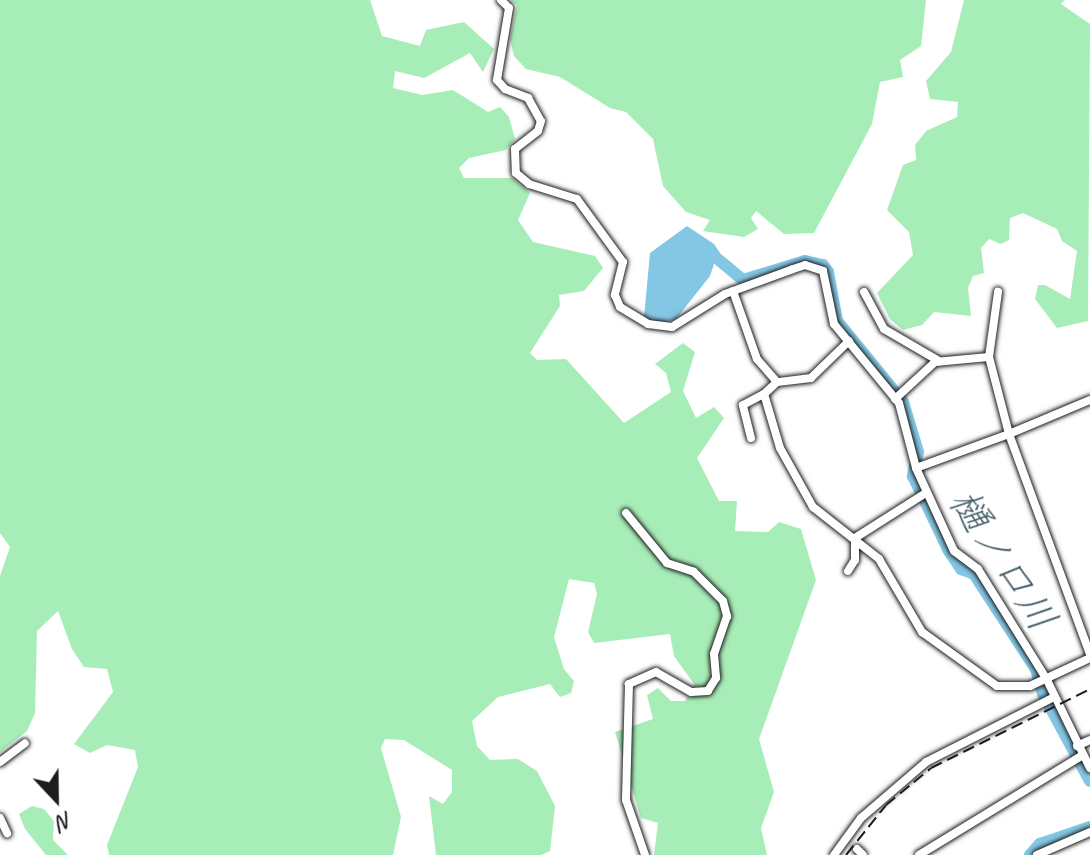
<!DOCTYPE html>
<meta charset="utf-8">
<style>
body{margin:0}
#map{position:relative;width:1090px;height:855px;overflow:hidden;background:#fff;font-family:Caveat,"Klee One",sans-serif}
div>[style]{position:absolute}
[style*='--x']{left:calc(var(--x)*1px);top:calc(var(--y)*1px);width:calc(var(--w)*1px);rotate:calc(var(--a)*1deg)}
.green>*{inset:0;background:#a7edb8}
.water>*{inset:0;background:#84c7e5}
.river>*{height:12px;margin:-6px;padding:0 6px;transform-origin:6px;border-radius:6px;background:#84c7e5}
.roads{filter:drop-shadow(0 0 2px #1c1c1c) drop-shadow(0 0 2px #1c1c1c)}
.street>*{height:8px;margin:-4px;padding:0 4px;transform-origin:4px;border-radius:4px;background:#fff}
.rail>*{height:2px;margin-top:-1px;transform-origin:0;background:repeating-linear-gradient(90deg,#1c1c1c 0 12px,transparent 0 18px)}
span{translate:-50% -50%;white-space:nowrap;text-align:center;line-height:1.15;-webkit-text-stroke:8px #fff;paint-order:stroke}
.water-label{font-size:40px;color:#46606c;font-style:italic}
.north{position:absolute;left:16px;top:759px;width:80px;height:80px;-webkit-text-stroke:6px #fff;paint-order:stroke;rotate:158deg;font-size:22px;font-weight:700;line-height:32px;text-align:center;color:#1c1c1c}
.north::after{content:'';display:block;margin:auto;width:28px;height:36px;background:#1c1c1c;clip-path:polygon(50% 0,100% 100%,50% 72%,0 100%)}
</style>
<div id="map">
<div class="green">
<div style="clip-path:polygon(0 0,370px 0,382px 36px,420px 46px,426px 30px,464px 22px,494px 49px,483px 72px,470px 53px,424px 78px,395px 71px,393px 88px,422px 95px,453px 90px,488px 112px,500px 107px,509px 117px,515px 139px,506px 150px,469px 158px,459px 168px,464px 178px,512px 178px,530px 193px,518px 220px,533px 242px,595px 256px,603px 268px,584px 291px,559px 295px,560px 306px,530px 353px,537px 360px,566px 359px,624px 423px,671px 392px,666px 373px,655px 364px,683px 343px,695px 352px,683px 391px,696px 418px,714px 407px,724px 418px,697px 458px,719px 501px,737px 501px,735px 531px,768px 532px,779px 522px,801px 529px,816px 580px,759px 739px,774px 792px,761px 828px,767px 855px,654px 855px,658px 823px,641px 818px,615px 732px,653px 719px,647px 695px,658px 688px,671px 701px,685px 701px,694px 684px,674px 656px,670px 634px,594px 643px,588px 632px,597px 594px,594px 583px,569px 579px,554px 637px,564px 669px,574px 681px,571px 693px,560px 697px,550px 684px,498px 697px,472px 721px,477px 746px,490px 760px,518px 759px,537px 771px,555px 806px,550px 851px,541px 855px,436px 855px,429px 796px,443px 804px,452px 792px,452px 770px,404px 740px,385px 739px,381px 748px,401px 817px,393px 855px,109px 855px,107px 845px,138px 767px,135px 750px,107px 745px,90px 753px,74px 744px,113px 692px,107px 669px,84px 667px,72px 649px,58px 611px,37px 631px,35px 713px,27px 731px,0 752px,0 576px,10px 547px,0 533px)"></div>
<div style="clip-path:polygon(511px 0,926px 0,921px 46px,900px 60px,903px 77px,880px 82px,872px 124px,814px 233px,784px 234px,756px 211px,751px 218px,758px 229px,744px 237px,703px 231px,710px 220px,686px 212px,663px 186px,653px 139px,626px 112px,610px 108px,560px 77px,526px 69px,514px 56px,510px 39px,517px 5px)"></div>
<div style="clip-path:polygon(964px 0,1065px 0,1061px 4px,1090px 24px,1088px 321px,1057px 328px,1035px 299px,1038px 285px,1045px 285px,1070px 299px,1077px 251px,1062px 241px,1057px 229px,1023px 213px,1010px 218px,1009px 240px,1001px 244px,989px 239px,981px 248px,984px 273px,973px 276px,968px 288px,971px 316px,934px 312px,922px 325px,903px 330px,890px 319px,877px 293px,913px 255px,909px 232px,887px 210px,903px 165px,916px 160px,915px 145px,926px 131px,957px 117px,958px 102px,930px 99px,926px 81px,951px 52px)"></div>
<div style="clip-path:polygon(32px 806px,44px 809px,54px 821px,53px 840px,68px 855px,46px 855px,25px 829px,19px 814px)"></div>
</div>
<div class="water">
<div style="clip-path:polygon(687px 226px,714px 244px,724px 259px,715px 261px,710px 276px,676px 319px,658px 324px,644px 317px,650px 253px)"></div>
</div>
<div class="river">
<div style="--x:719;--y:260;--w:31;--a:40"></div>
<div style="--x:743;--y:280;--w:65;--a:-17"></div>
<div style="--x:805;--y:261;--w:18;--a:13"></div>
<div style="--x:823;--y:265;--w:9;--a:54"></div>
<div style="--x:828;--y:272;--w:50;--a:79.6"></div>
<div style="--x:837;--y:321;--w:104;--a:50.8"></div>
<div style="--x:903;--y:402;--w:52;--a:73.3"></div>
<div style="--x:918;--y:452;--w:25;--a:102"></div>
<div style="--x:913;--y:476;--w:83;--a:64.4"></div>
<div style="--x:949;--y:551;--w:22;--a:56"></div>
<div style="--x:961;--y:569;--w:14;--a:21"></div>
<div style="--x:974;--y:574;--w:113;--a:56.9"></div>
<div style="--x:1036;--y:669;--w:26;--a:74"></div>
<div style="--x:1043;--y:694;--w:99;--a:61.6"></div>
<div style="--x:1030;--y:855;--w:15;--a:-48"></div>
<div style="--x:1040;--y:844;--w:53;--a:-18.8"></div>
</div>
<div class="roads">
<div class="street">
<div style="--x:501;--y:0;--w:11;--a:45"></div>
<div style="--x:509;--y:8;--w:73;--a:99.5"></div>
<div style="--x:497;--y:80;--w:12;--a:48"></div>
<div style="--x:505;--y:89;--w:25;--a:21"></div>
<div style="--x:528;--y:98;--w:26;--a:61"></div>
<div style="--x:541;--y:121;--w:10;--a:107"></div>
<div style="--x:538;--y:131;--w:29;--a:142"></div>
<div style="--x:515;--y:149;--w:24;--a:88"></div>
<div style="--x:516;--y:173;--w:17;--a:40"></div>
<div style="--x:529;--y:184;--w:50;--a:17.4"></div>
<div style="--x:577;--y:199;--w:78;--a:53.9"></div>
<div style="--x:623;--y:262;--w:34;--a:104"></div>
<div style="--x:615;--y:295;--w:13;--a:67"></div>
<div style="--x:620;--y:307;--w:33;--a:31"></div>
<div style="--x:648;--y:324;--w:24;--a:7"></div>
<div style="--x:672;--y:327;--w:62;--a:-31.9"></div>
<div style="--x:725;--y:294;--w:72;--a:-20.2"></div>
<div style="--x:793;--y:269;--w:13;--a:-18"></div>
<div style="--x:805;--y:265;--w:19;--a:18"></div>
<div style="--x:823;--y:271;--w:54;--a:78.3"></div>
<div style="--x:834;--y:324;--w:102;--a:50.6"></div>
<div style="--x:899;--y:403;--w:67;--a:75.3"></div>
<div style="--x:916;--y:468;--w:91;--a:65.4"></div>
<div style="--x:954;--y:551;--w:30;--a:37"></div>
<div style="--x:978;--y:569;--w:131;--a:58.1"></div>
<div style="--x:1047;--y:680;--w:98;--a:64"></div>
<div style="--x:733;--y:291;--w:72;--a:70.6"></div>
<div style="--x:757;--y:359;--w:30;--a:49"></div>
<div style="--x:864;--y:292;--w:42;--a:61.6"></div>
<div style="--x:884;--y:329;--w:64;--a:30.2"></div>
<div style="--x:849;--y:341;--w:53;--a:135.8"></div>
<div style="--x:811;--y:378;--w:34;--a:173"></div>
<div style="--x:777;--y:382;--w:18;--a:137"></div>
<div style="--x:764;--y:394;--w:56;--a:73.5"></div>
<div style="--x:780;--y:448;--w:68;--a:60.8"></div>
<div style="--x:813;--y:507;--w:84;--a:38.2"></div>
<div style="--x:879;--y:559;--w:85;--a:59.5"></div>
<div style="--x:922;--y:632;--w:92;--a:35.8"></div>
<div style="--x:997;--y:686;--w:33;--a:0"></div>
<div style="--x:1030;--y:686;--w:66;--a:-25"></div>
<div style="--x:989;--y:357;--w:66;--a:-82.1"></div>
<div style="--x:895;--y:399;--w:54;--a:-42.8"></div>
<div style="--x:935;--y:362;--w:54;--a:-5.3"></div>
<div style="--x:989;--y:357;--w:80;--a:75.4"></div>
<div style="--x:1009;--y:434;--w:88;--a:-22.8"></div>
<div style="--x:751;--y:438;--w:34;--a:-104"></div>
<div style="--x:743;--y:405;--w:24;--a:-28"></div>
<div style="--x:916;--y:468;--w:99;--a:-20.1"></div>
<div style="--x:1009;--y:434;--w:234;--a:69.8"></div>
<div style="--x:626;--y:513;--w:65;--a:50.6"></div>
<div style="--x:667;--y:563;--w:28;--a:18"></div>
<div style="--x:694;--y:572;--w:41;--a:45"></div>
<div style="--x:723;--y:601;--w:16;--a:75"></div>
<div style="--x:727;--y:616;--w:40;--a:108.9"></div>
<div style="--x:714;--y:654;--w:24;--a:85"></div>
<div style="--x:716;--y:678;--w:15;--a:122"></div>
<div style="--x:708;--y:691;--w:17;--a:177"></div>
<div style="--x:691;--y:692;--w:40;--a:-150.3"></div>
<div style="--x:656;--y:672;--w:30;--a:156"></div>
<div style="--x:629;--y:684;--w:116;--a:91.5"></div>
<div style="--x:626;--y:800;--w:58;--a:70.9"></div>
<div style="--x:848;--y:571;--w:13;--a:-58"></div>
<div style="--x:855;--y:560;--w:22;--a:-90"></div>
<div style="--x:855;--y:538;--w:84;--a:-32.4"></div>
<div style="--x:1077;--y:746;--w:14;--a:-25"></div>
<div style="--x:0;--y:762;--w:31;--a:-37"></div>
<div style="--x:0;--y:818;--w:17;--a:65"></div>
<div style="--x:857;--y:849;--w:8;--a:45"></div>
<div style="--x:834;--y:855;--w:46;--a:-53.9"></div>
<div style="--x:861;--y:818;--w:86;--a:-40.7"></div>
<div style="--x:926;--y:762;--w:141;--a:-26.9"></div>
<div style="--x:919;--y:855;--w:192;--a:-31.4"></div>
<div style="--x:1037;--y:855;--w:58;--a:-23.5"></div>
</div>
</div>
<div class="rail">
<div style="--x:846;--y:855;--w:64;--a:-51.3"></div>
<div style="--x:886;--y:805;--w:58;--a:-39.4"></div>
<div style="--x:931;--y:768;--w:178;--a:-26.4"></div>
</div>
<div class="water-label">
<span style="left:1003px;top:560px;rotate:57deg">樋ノ口川</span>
</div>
<div class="north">N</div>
</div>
